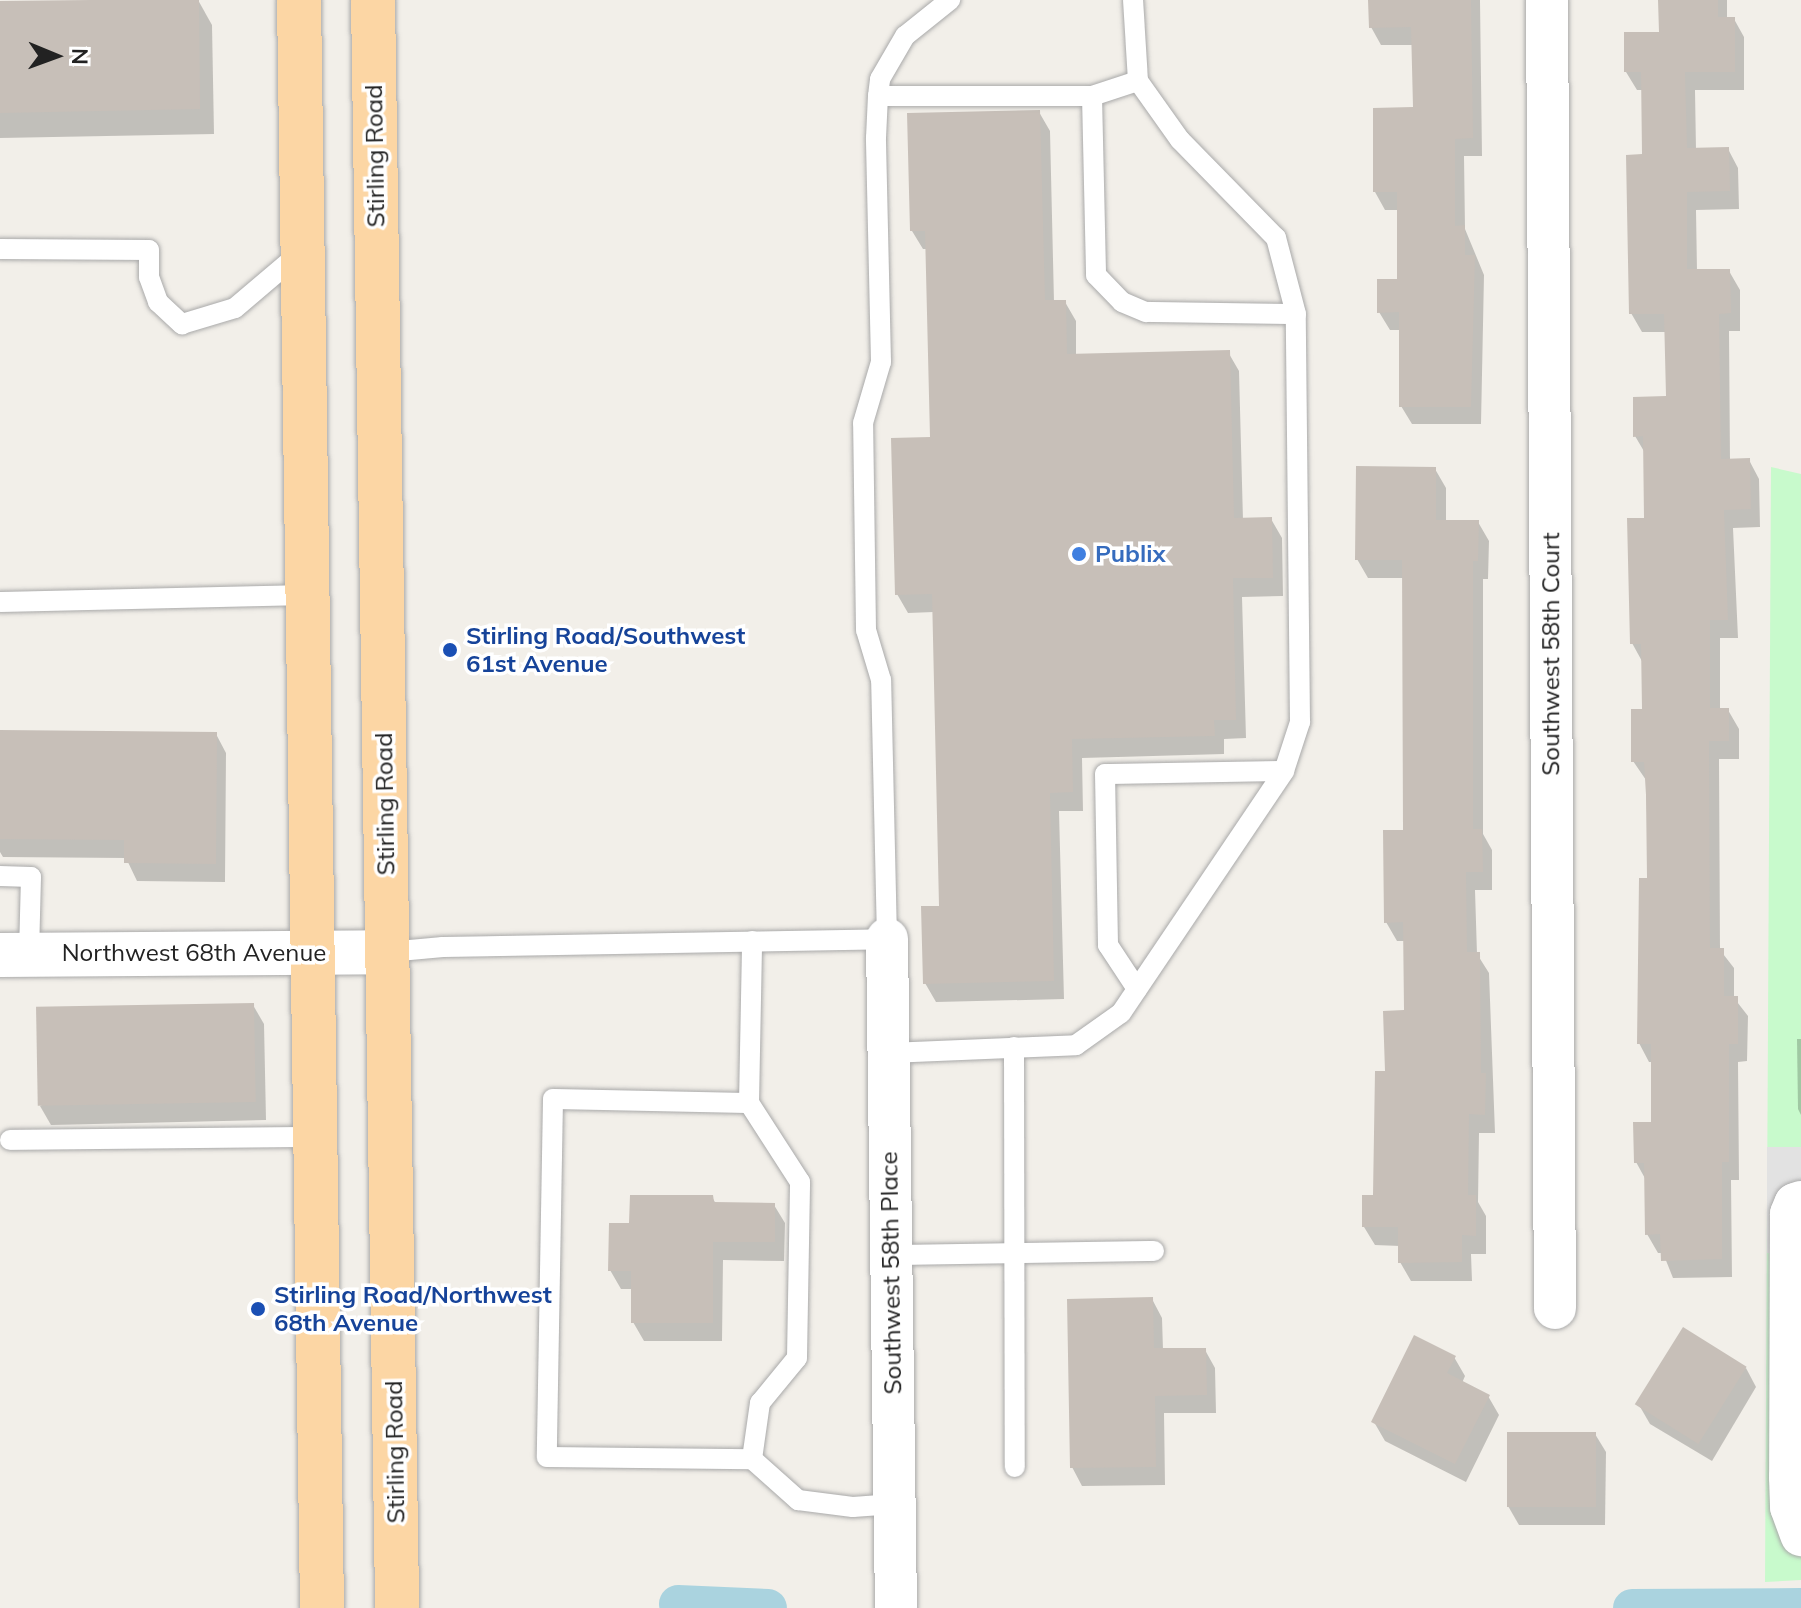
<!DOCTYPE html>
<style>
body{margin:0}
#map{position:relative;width:1801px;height:1608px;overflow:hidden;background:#f2efe9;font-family:Mulish,sans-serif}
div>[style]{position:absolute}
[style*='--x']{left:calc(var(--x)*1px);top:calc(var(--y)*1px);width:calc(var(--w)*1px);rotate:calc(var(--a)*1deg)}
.park>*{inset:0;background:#c8facc}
.parking>*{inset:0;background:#e2e2e2;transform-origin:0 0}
.shadow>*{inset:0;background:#0003}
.canal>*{height:38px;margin:-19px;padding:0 19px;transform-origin:19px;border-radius:19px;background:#aad3df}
.building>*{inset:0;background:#c7bfb8;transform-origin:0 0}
.roads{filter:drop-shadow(0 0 2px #a9a9a9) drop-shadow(0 0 2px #a9a9a9)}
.service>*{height:20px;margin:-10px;padding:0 10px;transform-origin:10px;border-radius:10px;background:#fff}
.minor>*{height:42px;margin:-21px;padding:0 21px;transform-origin:21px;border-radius:21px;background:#fff}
.tertiary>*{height:44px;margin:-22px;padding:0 22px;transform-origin:22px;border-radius:22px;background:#fff}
.primary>*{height:44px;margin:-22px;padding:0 22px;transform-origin:22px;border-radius:22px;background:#fcd6a4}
.dots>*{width:22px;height:22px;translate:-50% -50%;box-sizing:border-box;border:4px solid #fff;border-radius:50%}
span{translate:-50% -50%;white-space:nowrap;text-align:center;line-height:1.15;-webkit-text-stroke:7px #fff;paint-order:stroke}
.street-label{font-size:24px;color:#222}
.shop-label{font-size:24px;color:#366cbe;font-weight:700}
.left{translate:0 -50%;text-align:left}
.transit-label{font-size:24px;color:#164399;font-weight:700}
.north{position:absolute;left:16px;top:16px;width:80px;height:80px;-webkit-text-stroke:6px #fff;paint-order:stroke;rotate:91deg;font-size:22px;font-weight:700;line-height:32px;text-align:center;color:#222}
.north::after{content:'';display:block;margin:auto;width:28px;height:36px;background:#222;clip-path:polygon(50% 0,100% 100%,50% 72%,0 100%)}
</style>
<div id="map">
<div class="park">
<div style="clip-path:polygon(1771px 467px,1801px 474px,1801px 1580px,1765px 1582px)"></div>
</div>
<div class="parking">
<div style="left:1767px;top:1147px;width:34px;height:106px"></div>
</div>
<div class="shadow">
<div style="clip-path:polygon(198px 0,212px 25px,214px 134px,0 138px,0 3px)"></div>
<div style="clip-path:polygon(1371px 0,1480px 0,1482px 156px,1464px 156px,1465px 229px,1484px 275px,1481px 424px,1412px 424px,1401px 406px,1401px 330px,1390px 330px,1379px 312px,1399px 281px,1399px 210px,1385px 210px,1375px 192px,1415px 109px,1413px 45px,1381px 45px,1371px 27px)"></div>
<div style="clip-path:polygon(1660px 0,1727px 0,1727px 19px,1734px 19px,1744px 37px,1744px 90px,1695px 90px,1696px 150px,1728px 149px,1738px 168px,1739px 209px,1696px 210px,1697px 271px,1729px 271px,1740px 290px,1740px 331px,1729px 331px,1730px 461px,1749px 460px,1759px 479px,1760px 527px,1733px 528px,1738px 638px,1720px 638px,1720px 710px,1728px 710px,1739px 729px,1739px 759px,1719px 759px,1720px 950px,1734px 968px,1734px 998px,1748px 1016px,1747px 1061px,1738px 1062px,1739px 1180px,1731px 1180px,1732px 1277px,1673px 1278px,1663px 1253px,1658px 1253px,1647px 1234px,1647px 1182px,1636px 1162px,1653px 1124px,1653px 1062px,1649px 1062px,1639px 1043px,1649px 880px,1646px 780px,1633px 761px,1644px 711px,1643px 663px,1632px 643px,1646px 520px,1645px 453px,1635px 436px,1668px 398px,1667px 332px,1642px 332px,1631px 313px,1644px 156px,1643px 90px,1637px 90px,1626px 72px,1661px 34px)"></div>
<div style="clip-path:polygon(1039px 112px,1050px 131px,1054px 302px,1065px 302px,1076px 321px,1076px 356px,1228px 352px,1239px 371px,1243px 520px,1271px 519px,1282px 538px,1283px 596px,1242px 597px,1246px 738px,1224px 739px,1224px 754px,1082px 758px,1083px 811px,1059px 811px,1064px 999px,936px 1002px,925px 983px,941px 908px,934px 612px,908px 613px,897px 594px,932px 439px,928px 249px,923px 249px,912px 231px)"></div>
<div style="clip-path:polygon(1435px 469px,1446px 488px,1446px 522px,1478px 522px,1489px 541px,1488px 579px,1483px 579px,1483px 834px,1492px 850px,1492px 890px,1475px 890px,1477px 954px,1489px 973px,1495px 1133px,1479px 1133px,1478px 1202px,1486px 1216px,1486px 1254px,1471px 1254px,1472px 1281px,1411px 1281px,1400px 1262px,1400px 1246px,1375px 1245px,1364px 1227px,1375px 1197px,1387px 1073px,1406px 1012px,1405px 941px,1397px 941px,1386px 922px,1405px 832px,1404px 578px,1368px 578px,1357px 559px)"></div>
<div style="clip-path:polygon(0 732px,216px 734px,226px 753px,225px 882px,137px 881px,126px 858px,3px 857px,0 852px)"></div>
<div style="clip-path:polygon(253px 1005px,264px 1024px,266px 1120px,51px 1125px,40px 1106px)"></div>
<div style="clip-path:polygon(1797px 1039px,1801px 1039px,1801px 1115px,1798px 1109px)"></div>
<div style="clip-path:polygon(712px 1197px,716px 1204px,774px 1205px,785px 1223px,784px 1261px,723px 1260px,722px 1341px,644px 1341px,633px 1322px,633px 1289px,621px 1289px,610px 1270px,631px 1225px)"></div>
<div style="clip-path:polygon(1152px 1299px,1162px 1318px,1163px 1350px,1205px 1350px,1215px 1368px,1216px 1413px,1164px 1413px,1165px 1485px,1082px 1486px,1072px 1467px)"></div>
<div style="clip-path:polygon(1454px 1357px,1465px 1376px,1462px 1383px,1488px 1396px,1499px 1415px,1466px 1482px,1385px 1441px,1374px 1422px)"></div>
<div style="clip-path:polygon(1746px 1368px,1756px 1387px,1712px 1461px,1650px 1424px,1639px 1405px)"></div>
<div style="clip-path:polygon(1595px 1434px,1606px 1452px,1605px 1525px,1519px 1525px,1508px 1506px)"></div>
</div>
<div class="canal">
<div style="--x:678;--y:1604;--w:90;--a:2.5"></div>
<div style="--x:1632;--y:1608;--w:169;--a:-0.3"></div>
</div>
<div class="building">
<div style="clip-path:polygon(90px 0,199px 0,200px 109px,0 113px,0 1px)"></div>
<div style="clip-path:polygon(1368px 0,1471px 0,1473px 138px,1455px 139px,1455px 226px,1465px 225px,1465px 255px,1475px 255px,1471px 407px,1399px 407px,1399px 312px,1377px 313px,1377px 279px,1397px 279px,1397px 192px,1373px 192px,1373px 108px,1413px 107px,1411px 27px,1369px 28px)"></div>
<div style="clip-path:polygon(1658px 0,1718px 0,1718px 17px,1735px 17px,1735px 72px,1685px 72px,1687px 148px,1729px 147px,1730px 191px,1687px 192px,1687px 269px,1730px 269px,1731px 313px,1719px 314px,1721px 459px,1750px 458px,1751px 509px,1724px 510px,1728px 620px,1710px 620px,1710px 708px,1729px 708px,1729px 741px,1709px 741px,1710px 948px,1724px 948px,1724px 996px,1738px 996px,1738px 1044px,1729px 1044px,1729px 1162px,1722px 1162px,1722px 1259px,1661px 1261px,1660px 1234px,1645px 1235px,1644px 1163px,1634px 1163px,1633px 1122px,1651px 1122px,1651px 1044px,1637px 1044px,1639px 878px,1647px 878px,1646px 795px,1644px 762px,1631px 762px,1631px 709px,1642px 709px,1641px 644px,1630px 644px,1627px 518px,1644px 518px,1643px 436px,1633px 437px,1633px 397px,1666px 396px,1664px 314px,1629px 314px,1626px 155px,1642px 154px,1641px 72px,1624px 72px,1624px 32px,1659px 32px)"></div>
<div style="clip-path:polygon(1040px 110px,1045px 300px,1066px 300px,1067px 354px,1230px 350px,1234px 518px,1272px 517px,1273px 578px,1233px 578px,1236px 720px,1214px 720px,1215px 736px,1072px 739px,1073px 792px,1050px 793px,1054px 981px,923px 984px,921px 906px,939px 906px,932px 594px,895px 595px,891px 438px,930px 437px,925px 231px,910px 231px,907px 113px)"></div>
<div style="clip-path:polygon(1356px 466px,1436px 467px,1436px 520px,1479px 520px,1478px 561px,1473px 561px,1473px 829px,1482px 829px,1483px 872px,1466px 872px,1467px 952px,1480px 952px,1481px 1073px,1486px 1073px,1485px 1115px,1469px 1114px,1468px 1195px,1476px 1195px,1476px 1236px,1462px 1235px,1462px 1262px,1398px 1263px,1398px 1227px,1362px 1227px,1362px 1195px,1373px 1195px,1375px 1071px,1385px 1071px,1383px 1011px,1404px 1010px,1403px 922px,1384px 923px,1383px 830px,1403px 830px,1402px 560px,1355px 560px)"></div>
<div style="clip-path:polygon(0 730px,217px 732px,216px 864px,124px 863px,124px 840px,0 839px)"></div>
<div style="left:254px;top:1003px;width:99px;height:218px;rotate:89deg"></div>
<div style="clip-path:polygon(630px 1195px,713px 1195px,714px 1202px,775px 1203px,775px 1242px,713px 1242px,713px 1323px,631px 1323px,631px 1271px,608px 1271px,609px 1223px,629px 1223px)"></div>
<div style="clip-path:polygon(1153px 1297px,1154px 1348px,1206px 1348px,1207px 1395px,1155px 1396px,1156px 1467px,1070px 1468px,1067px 1299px)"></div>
<div style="left:1683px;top:1327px;width:75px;height:91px;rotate:32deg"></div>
<div style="clip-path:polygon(1414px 1335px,1456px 1356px,1447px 1373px,1490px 1395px,1455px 1464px,1371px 1422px)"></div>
<div style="left:1507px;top:1432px;width:89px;height:75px"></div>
</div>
<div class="roads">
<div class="service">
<div style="--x:878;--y:96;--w:214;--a:0"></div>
<div style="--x:1092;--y:96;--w:48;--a:-18.1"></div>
<div style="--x:1092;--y:96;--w:179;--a:88.7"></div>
<div style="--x:1096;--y:275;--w:37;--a:46"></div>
<div style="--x:1122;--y:302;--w:26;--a:23"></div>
<div style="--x:1146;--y:312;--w:150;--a:0.8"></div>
<div style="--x:0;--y:249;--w:149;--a:0.4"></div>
<div style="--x:149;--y:250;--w:27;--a:90"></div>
<div style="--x:149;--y:277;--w:27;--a:70"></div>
<div style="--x:158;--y:302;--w:33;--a:43"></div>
<div style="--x:182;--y:324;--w:55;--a:-16.8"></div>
<div style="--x:235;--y:308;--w:87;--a:-40.3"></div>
<div style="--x:0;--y:602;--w:308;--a:-1.3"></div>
<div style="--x:0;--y:876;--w:31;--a:2"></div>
<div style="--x:31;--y:877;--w:78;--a:91.5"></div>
<div style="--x:388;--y:952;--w:55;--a:-5.2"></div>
<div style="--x:443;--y:947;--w:444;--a:-1"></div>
<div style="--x:887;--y:939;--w:259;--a:-91.3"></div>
<div style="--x:881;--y:680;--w:52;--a:-106.7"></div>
<div style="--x:866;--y:630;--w:207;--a:-90.8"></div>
<div style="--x:863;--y:423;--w:64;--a:-73.6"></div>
<div style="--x:881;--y:362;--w:224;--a:-91.3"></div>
<div style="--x:876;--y:138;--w:42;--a:-87.3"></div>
<div style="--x:878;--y:96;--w:17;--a:-83"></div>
<div style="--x:880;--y:79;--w:50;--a:-59.8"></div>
<div style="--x:905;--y:36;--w:58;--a:-38.7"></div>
<div style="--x:1137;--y:989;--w:53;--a:-123.4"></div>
<div style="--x:1108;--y:945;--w:171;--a:-91"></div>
<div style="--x:1105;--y:774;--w:179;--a:-1"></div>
<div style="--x:1014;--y:1047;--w:420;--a:89.9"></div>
<div style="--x:889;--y:1053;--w:187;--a:-2.4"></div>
<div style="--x:1076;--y:1045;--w:55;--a:-35.4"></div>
<div style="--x:1121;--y:1013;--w:292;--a:-56"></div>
<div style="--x:1284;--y:771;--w:52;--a:-71.9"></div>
<div style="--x:1300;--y:722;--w:408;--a:-90.6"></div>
<div style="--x:1296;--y:314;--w:79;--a:-104.7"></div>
<div style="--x:1276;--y:238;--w:137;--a:-134.4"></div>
<div style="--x:1180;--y:140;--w:72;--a:-125.4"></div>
<div style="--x:1138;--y:81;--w:81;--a:-93.5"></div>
<div style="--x:749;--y:1103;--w:196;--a:-178.8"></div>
<div style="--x:553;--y:1099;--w:358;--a:91"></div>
<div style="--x:547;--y:1457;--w:205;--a:0.6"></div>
<div style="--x:752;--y:1459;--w:62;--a:41.7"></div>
<div style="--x:798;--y:1500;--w:55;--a:7.3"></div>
<div style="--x:853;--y:1507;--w:41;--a:-4.2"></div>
<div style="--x:10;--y:1140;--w:305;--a:-0.6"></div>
<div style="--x:892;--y:1255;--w:262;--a:-0.9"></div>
<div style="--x:752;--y:1459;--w:57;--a:-81.9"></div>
<div style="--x:760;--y:1403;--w:58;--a:-50.6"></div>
<div style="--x:797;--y:1358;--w:176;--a:-89"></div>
<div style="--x:800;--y:1182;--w:94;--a:-122.8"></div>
<div style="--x:749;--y:1103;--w:162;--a:-88.9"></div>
</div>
<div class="minor">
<div style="--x:1547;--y:0;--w:1308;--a:89.65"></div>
<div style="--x:887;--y:939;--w:669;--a:89.23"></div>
<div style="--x:1801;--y:1202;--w:6;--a:162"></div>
<div style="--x:1795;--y:1204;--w:11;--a:112"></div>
<div style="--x:1791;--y:1214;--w:263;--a:90.2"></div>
<div style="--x:1790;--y:1477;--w:30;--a:88"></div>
<div style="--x:1791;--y:1507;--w:30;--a:70"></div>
</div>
<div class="tertiary">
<div style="--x:0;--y:955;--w:388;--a:-0.4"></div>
</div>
<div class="primary">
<div style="--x:299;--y:0;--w:1608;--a:89.18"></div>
<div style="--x:373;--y:0;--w:1608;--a:89.14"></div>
</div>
</div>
<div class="dots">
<div style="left:1079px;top:554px;background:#3f7fe0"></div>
<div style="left:450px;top:650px;background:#1a4fb4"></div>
<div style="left:258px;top:1309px;background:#1a4fb4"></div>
</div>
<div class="street-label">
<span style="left:375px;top:156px;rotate:-91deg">Stirling Road</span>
<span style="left:1551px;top:654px;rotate:-90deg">Southwest 58th Court</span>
<span style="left:385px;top:804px;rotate:-91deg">Stirling Road</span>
<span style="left:194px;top:953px">Northwest 68th Avenue</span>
<span style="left:891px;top:1273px;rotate:-91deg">Southwest 58th Place</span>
<span style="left:395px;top:1452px;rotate:-91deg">Stirling Road</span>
</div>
<div class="shop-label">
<span class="left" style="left:1095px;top:554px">Publix</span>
</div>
<div class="transit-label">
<span class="left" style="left:466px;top:650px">Stirling Road/Southwest<br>61st Avenue</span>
<span class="left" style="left:274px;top:1309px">Stirling Road/Northwest<br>68th Avenue</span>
</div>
<div class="north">N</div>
</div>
